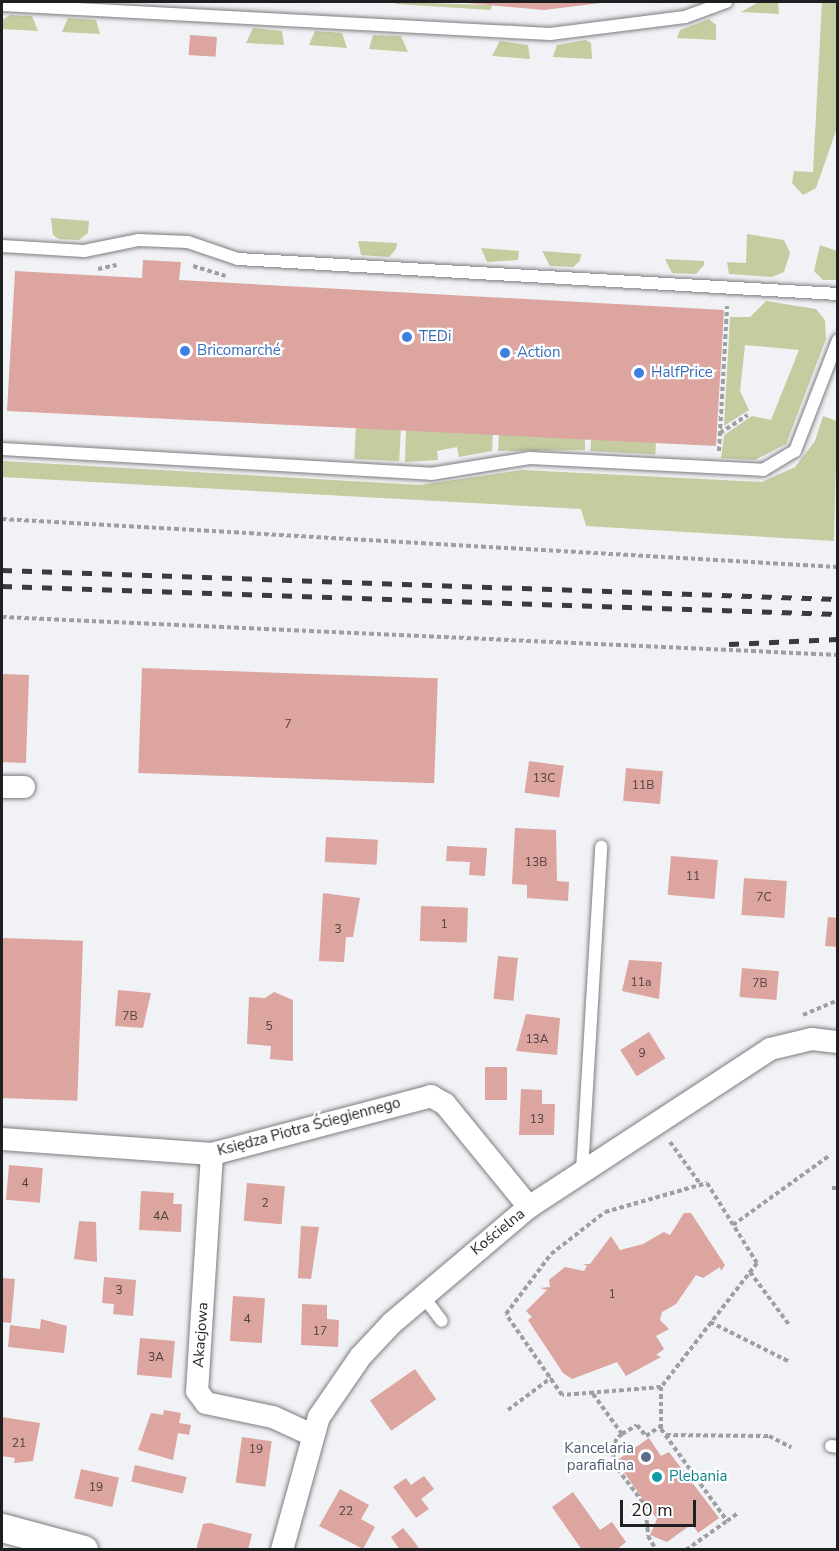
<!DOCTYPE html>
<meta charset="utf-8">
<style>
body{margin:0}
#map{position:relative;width:839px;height:1551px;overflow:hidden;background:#f1f2f5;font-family:"Nunito Sans",sans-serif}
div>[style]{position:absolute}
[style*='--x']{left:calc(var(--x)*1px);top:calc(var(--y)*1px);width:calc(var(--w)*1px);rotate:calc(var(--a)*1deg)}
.green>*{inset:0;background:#c5cc9f;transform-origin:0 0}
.building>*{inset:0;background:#dca5a0;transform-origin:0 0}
.path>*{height:4px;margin-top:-2px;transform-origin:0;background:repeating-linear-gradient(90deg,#9e9fa1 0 4.5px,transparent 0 7.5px)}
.roads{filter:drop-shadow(0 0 2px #7c7d80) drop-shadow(0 0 2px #7c7d80)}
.service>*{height:12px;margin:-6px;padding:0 6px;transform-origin:6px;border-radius:6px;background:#fff}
.minor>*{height:22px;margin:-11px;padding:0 11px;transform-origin:11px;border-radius:11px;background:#fff}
.tertiary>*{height:28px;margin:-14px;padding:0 14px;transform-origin:14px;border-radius:14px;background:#fff}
.rail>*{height:4.5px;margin-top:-2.25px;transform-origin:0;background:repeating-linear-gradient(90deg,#3a3b3c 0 10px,transparent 0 20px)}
.dots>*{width:16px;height:16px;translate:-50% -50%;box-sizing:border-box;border:3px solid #fff;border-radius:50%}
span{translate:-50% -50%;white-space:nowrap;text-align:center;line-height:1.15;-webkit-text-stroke:4.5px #fff;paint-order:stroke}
.number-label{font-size:12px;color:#4e4040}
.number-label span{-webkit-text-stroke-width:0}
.shop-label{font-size:15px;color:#366cbe}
.left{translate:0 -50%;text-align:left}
.street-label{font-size:15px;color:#1e1f20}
.service-label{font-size:15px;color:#4e5e75}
.right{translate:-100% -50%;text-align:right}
.culture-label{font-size:15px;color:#0d838f}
.frame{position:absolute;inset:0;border:3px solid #1e1f20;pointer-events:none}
.scale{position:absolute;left:620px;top:1500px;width:76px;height:27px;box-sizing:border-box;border:3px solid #1e1f20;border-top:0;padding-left:8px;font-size:18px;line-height:21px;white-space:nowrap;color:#1e1f20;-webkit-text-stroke:4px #fff;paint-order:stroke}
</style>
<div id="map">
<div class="green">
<div style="clip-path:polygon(396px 2px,492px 5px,491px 10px,396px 4px)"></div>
<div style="clip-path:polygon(759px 2px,778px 2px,779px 14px,741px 12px)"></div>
<div style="clip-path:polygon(822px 2px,837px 2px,837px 128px,816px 188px,803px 195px,792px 183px,794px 171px,813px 172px)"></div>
<div style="clip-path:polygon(10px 15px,32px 16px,38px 31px,2px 29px,2px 20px)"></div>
<div style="clip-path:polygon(68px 18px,96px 20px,100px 34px,62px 32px)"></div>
<div style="clip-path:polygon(709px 19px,716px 25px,716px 40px,677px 38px,680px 30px)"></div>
<div style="clip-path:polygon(253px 28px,282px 31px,284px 45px,246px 43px)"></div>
<div style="clip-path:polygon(315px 31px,342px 33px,347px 48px,309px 45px)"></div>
<div style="clip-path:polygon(373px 35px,401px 36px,408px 52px,369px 49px)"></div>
<div style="clip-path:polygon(585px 40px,591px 43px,592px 59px,553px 57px,557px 45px)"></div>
<div style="clip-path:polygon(500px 41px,528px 45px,530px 59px,492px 56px)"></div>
<div style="clip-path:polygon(51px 218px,89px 221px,88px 233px,79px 240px,59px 239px,53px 235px)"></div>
<div style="clip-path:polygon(747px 234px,784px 240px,790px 253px,784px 272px,772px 277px,729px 274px,727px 262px,746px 263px)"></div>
<div style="clip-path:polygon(358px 241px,397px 243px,396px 249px,389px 257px,361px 255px)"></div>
<div style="clip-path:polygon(820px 245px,837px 251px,837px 280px,823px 280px,814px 271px)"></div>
<div style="clip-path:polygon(481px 248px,519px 251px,518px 260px,487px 262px)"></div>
<div style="clip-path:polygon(542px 251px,581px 254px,580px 261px,573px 267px,550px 266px)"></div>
<div style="clip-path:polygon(665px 259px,704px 261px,704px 265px,696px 274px,672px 273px)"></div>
<div style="clip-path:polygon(766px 301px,816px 309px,825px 320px,826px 339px,786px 444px,755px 460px,721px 458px,724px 435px,752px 416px,771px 420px,799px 350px,745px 345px,740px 391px,749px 410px,724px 426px,730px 317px,750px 317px)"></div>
<div style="clip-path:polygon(823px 416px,837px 421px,834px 541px,586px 526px,581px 509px,2px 477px,2px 461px,420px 485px,522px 470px,762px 482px,795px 467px,815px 441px)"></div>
<div style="left:356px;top:426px;width:45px;height:33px;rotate:3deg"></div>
<div style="clip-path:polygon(406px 428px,493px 433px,492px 451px,459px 457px,457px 447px,437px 451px,438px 460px,405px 462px)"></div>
<div style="clip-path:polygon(499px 433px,585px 438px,585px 450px,498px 451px)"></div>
<div style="left:591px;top:439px;width:65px;height:12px;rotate:3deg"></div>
</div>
<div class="building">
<div style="clip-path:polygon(456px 2px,601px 2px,601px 3px,544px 10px)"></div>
<div style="left:190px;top:35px;width:27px;height:20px;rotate:4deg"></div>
<div style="clip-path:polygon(143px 260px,181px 262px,179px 280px,724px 310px,716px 446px,7px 411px,15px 271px,142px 278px)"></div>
<div style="left:142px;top:668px;width:296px;height:105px;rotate:2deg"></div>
<div style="left:2px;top:674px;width:27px;height:88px;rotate:2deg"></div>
<div style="left:529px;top:761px;width:35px;height:32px;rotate:8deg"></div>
<div style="left:626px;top:768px;width:37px;height:33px;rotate:5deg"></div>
<div style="clip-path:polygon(515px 828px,556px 830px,557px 881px,569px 882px,568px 901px,527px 898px,527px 885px,512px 884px)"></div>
<div style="left:326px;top:837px;width:52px;height:25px;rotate:3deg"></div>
<div style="clip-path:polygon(447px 846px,487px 848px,485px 876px,469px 875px,470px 862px,446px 861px)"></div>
<div style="left:671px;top:856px;width:47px;height:39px;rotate:5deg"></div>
<div style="left:744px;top:878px;width:43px;height:37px;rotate:4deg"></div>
<div style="clip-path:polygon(323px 893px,360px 898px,353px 937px,346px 937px,344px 962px,319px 961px)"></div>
<div style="left:421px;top:906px;width:47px;height:35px;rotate:2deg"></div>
<div style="clip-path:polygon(828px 917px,838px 918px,838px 947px,825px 946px)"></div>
<div style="left:2px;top:938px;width:81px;height:160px;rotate:2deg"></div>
<div style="left:498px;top:956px;width:20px;height:43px;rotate:6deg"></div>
<div style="clip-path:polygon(629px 960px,662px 962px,659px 999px,622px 991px)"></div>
<div style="left:742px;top:968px;width:37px;height:29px;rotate:5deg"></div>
<div style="clip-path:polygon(118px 990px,151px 993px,143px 1028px,115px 1026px)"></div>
<div style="clip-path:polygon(274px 992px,293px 1000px,293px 1061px,270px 1059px,271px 1046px,247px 1044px,249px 997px,265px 998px)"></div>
<div style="clip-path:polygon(526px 1014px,560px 1018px,557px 1055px,516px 1051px)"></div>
<div style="left:649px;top:1032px;width:31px;height:34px;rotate:58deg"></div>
<div style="left:485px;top:1067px;width:22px;height:33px"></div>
<div style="clip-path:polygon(521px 1089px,542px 1090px,542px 1104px,555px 1104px,554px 1135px,519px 1135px)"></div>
<div style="left:9px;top:1165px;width:34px;height:35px;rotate:5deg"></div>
<div style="left:247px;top:1183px;width:38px;height:38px;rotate:5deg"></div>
<div style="clip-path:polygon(141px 1191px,174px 1193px,173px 1204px,182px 1204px,181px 1232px,139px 1230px)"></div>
<div style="clip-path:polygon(684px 1213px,691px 1213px,725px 1265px,721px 1271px,720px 1267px,703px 1278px,696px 1275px,676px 1304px,662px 1312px,660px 1320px,669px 1329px,656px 1336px,664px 1349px,656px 1355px,661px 1357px,626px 1376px,617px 1362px,572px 1379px,563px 1373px,528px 1320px,532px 1317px,526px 1311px,547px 1290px,540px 1288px,550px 1287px,549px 1280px,565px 1267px,584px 1271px,587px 1266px,583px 1264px,590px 1264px,611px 1236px,620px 1250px,643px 1244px,664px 1232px,670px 1235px)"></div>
<div style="clip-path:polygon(79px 1221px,96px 1222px,97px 1262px,74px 1259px)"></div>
<div style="clip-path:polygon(301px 1226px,319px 1227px,311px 1279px,298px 1278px)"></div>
<div style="clip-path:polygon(104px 1277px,136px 1280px,133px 1316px,113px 1314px,114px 1304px,102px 1303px)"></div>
<div style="clip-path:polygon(2px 1278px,15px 1279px,11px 1323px,2px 1322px)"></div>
<div style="left:233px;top:1296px;width:32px;height:45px;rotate:4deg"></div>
<div style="clip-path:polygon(302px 1304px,327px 1305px,327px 1319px,339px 1320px,338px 1347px,301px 1345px)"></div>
<div style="clip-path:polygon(41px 1319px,67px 1326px,64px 1353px,8px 1347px,10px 1325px,40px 1329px)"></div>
<div style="left:140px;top:1338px;width:35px;height:37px;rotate:5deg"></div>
<div style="left:415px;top:1369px;width:37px;height:55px;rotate:55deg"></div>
<div style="clip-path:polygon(164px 1410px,181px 1413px,179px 1423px,191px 1425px,189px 1435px,178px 1433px,173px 1460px,138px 1450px,151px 1413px,163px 1415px)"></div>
<div style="clip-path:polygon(2px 1417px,40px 1423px,33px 1461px,14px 1463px,15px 1458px,2px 1456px)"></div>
<div style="left:242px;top:1437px;width:30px;height:46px;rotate:8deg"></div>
<div style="clip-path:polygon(649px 1438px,661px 1456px,669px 1452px,719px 1518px,698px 1533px,692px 1524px,667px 1542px,650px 1535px,657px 1519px,616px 1461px)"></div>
<div style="left:135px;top:1465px;width:53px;height:17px;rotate:13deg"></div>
<div style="left:81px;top:1469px;width:39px;height:30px;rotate:13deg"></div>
<div style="clip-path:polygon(424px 1476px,434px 1489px,421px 1499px,429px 1509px,416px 1518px,393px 1487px,406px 1478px,411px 1485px)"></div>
<div style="clip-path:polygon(340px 1489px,369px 1505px,361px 1519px,375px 1527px,363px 1549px,319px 1526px)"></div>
<div style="clip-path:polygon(573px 1492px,600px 1530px,612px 1522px,626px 1542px,616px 1550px,582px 1550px,552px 1507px)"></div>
<div style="clip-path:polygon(210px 1523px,252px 1534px,248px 1550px,196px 1550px,203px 1524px)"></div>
<div style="clip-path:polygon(403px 1528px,414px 1541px,420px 1550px,400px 1550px,391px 1537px)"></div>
</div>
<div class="path">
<div style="--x:193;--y:266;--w:34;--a:17"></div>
<div style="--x:98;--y:269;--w:19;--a:-12"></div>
<div style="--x:720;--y:433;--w:33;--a:-33"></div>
<div style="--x:719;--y:451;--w:145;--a:-86.8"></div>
<div style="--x:2;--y:519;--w:837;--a:3.29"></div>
<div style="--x:2;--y:617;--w:837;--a:2.6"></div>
<div style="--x:803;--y:1015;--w:38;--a:-23"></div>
<div style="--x:670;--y:1142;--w:53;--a:54.2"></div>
<div style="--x:707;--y:1183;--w:94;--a:58"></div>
<div style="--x:757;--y:1263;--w:157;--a:127.7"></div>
<div style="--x:661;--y:1387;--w:99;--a:175.4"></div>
<div style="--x:562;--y:1395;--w:98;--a:-124.7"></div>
<div style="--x:506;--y:1314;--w:75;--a:-53.1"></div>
<div style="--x:551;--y:1254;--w:68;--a:-37.9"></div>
<div style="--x:605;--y:1212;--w:106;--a:-15.9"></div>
<div style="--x:832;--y:1188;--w:6;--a:0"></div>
<div style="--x:733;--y:1225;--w:120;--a:-35.8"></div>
<div style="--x:750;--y:1272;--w:67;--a:53.5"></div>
<div style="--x:710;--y:1322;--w:89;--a:26.6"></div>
<div style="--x:661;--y:1387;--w:42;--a:90"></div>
<div style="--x:661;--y:1429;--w:113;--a:54.3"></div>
<div style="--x:727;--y:1521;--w:14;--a:-36"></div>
<div style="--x:593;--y:1394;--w:49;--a:54.1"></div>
<div style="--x:622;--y:1434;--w:8;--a:140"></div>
<div style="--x:616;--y:1439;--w:24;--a:97"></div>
<div style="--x:613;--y:1463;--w:53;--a:52.7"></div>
<div style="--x:645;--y:1505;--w:31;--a:84"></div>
<div style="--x:648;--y:1536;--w:16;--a:60"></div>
<div style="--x:508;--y:1410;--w:54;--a:-36.7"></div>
<div style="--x:622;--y:1434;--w:17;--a:-31"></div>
<div style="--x:637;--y:1425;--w:14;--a:51"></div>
<div style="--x:646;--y:1436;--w:18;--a:-34"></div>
<div style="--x:666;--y:1435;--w:103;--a:0.6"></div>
<div style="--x:769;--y:1436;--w:25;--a:27"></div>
<div style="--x:686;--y:1550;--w:50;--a:-35.3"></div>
</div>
<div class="roads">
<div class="service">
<div style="--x:2;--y:5;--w:549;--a:3.03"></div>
<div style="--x:550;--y:34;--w:136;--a:-7.2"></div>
<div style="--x:685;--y:17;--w:44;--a:-20.1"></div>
<div style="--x:2;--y:246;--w:82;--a:3.5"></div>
<div style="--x:84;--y:251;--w:55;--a:-11.5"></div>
<div style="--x:138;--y:240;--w:50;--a:2.3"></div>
<div style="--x:188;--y:242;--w:53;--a:18.8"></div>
<div style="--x:238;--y:259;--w:601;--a:3.34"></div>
<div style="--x:2;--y:449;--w:430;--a:3.3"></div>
<div style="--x:431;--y:474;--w:100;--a:-9.2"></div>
<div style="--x:530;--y:458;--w:233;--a:2.9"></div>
<div style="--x:763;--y:470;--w:37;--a:-31"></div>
<div style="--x:795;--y:451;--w:119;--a:-68.8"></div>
<div style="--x:582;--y:1171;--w:325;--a:-86.6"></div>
<div style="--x:423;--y:1296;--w:31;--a:53"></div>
<div style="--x:831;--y:1446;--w:7;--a:8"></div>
</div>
<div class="minor">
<div style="--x:2;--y:787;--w:22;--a:0"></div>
<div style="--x:2;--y:1139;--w:211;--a:4.1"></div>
<div style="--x:212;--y:1154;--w:227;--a:-14.8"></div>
<div style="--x:431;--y:1096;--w:16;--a:30"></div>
<div style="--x:445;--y:1104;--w:133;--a:50.8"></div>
<div style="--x:212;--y:1154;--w:237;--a:93.6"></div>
<div style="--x:197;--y:1391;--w:15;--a:53"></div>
<div style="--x:206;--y:1403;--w:68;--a:11.8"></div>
<div style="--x:273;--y:1417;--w:43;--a:24.8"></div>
<div style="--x:282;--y:1550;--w:138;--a:-74.5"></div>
<div style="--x:319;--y:1417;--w:74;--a:-55.5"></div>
<div style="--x:361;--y:1356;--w:45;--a:-46.8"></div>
<div style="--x:392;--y:1323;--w:180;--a:-40.3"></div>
<div style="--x:529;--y:1207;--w:288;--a:-33.2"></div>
<div style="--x:770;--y:1049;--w:43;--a:-13.4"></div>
<div style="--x:812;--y:1039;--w:26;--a:7"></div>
</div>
<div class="tertiary">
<div style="--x:2;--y:1528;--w:85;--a:15"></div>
</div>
</div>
<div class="rail">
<div style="--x:2;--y:570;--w:837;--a:1.99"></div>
<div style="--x:2;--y:586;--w:836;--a:1.92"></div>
<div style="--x:729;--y:644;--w:109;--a:-2.6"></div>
</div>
<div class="dots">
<div style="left:407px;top:337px;background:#3f7fe0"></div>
<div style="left:185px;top:351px;background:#3f7fe0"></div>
<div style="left:505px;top:353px;background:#3f7fe0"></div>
<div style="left:639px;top:373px;background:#3f7fe0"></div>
<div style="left:646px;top:1457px;background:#5c6f8a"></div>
<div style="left:657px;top:1477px;background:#0f9aa8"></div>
</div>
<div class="number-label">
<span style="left:288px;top:725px">7</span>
<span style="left:544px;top:779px">13C</span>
<span style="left:643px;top:786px">11B</span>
<span style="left:536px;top:863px">13B</span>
<span style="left:693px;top:877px">11</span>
<span style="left:764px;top:898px">7C</span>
<span style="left:444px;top:925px">1</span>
<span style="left:338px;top:930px">3</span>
<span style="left:641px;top:983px">11a</span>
<span style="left:760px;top:984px">7B</span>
<span style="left:130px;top:1017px">7B</span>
<span style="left:269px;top:1027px">5</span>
<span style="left:537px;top:1040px">13A</span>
<span style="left:642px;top:1054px">9</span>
<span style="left:537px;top:1120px">13</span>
<span style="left:25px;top:1184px">4</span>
<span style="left:265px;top:1204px">2</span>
<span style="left:161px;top:1217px">4A</span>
<span style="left:119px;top:1291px">3</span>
<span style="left:612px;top:1295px">1</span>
<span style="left:247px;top:1320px">4</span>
<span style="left:320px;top:1332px">17</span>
<span style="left:156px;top:1358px">3A</span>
<span style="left:19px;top:1444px">21</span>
<span style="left:256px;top:1450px">19</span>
<span style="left:96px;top:1488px">19</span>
<span style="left:346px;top:1512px">22</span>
</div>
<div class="shop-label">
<span class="left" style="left:419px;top:337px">TEDi</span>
<span class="left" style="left:197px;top:351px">Bricomarché</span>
<span class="left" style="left:517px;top:353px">Action</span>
<span class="left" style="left:651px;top:373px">HalfPrice</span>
</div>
<div class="street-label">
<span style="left:309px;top:1127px;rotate:-15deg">Księdza Piotra Ściegiennego</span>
<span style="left:498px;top:1232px;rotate:-39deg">Kościelna</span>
<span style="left:201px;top:1335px;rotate:-86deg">Akacjowa</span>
</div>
<div class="service-label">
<span class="right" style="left:634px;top:1457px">Kancelaria<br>parafialna</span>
</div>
<div class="culture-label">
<span class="left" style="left:669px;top:1477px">Plebania</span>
</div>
<div class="frame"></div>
<div class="scale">20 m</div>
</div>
